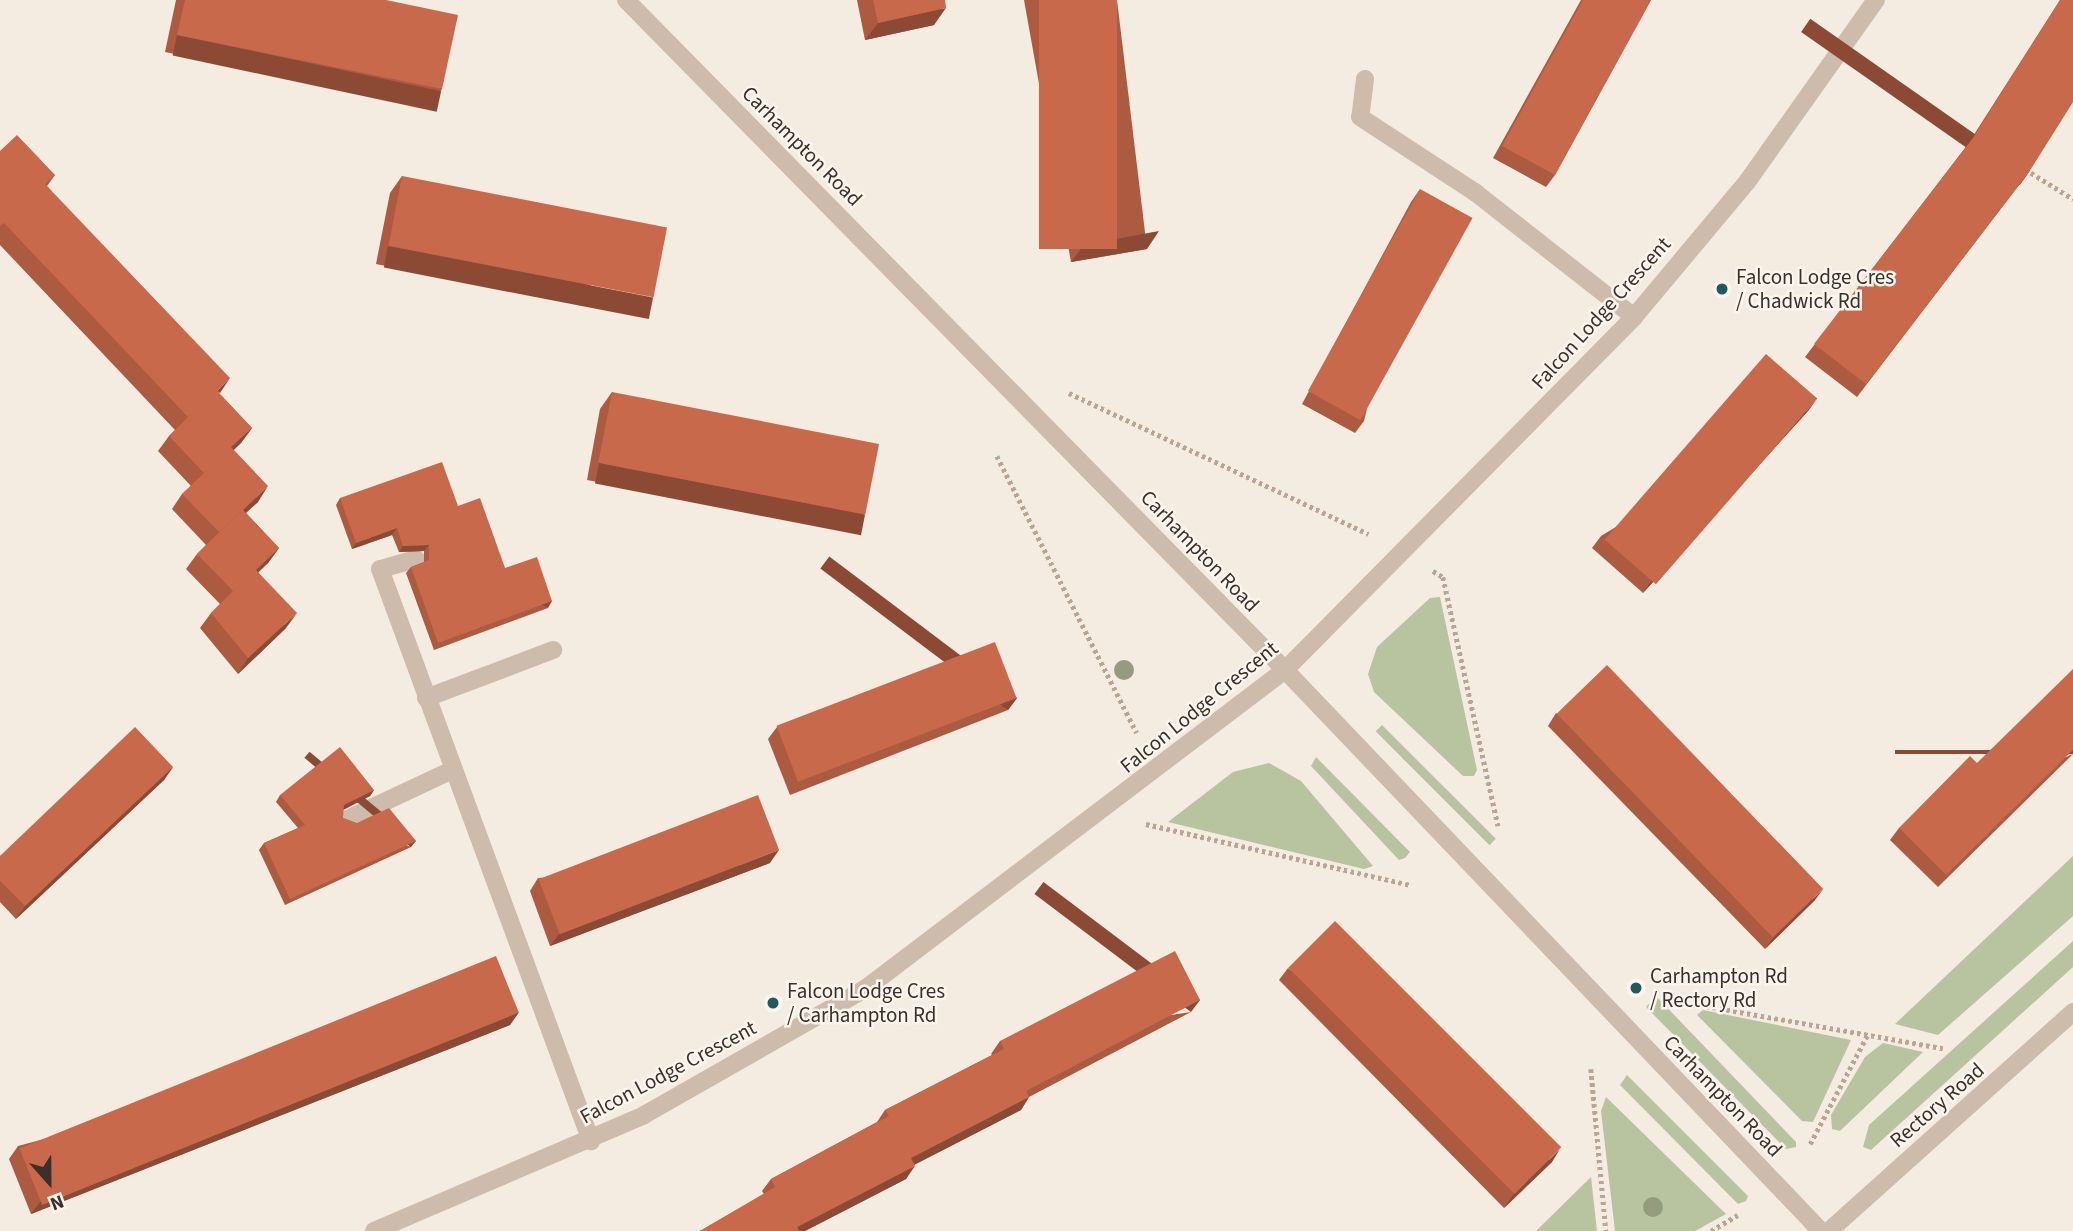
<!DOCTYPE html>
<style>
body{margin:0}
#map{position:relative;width:2073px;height:1231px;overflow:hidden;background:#f4ebe1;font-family:"Source Sans 3",sans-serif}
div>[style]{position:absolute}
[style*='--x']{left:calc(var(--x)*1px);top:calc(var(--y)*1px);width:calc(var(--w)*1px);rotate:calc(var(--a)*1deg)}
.green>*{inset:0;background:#b8c4a0;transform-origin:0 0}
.path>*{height:4.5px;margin-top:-2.25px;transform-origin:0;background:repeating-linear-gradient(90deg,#b9a596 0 3.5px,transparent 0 7px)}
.service>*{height:18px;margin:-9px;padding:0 9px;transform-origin:9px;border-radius:9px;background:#cdbbac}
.minor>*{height:18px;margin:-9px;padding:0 9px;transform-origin:9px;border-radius:9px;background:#cdbbac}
.trees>*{width:20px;height:20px;margin:-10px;border-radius:50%;background:#969b7f}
.wall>*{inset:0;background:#ac5a40}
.shaded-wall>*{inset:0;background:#8c4a34;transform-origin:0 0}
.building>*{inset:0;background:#c8694b;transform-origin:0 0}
.dots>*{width:19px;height:19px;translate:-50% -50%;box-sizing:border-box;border:4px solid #fbf5ee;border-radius:50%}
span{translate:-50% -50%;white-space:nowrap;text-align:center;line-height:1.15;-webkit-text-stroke:5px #fbf5ee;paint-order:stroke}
.street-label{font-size:21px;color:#3b302b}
.poi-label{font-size:21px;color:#3b302b}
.left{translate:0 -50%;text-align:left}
.north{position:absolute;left:14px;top:1147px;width:70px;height:70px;-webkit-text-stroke:5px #fbf5ee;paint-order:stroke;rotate:159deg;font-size:19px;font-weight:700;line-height:28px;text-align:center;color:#3b302b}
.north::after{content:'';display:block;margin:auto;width:24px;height:32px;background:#3b302b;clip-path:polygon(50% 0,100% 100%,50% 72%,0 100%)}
</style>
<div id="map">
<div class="green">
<div style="clip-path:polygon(1440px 597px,1477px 770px,1474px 776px,1463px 776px,1374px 692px,1368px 674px,1377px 647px,1430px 598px)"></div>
<div style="left:1382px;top:725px;width:161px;height:9px;rotate:45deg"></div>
<div style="clip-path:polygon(1316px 757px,1410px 852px,1405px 858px,1399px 860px,1311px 766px)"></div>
<div style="clip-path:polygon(1269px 763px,1301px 781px,1373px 866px,1364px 869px,1168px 822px,1233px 772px)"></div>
<div style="clip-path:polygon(2073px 856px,2073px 916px,1938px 1035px,1895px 1024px)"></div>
<div style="clip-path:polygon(2073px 941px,2073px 967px,1871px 1150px,1863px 1147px,1869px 1125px)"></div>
<div style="clip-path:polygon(1656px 996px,1796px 1142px,1796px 1147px,1786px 1149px,1646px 1007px)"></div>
<div style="clip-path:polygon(1703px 1010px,1851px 1040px,1813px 1122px,1802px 1121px,1697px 1015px)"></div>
<div style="clip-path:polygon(1883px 1043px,1923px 1052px,1840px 1131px,1832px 1129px,1831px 1115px,1865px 1057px)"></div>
<div style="clip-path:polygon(1627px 1075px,1748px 1196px,1746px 1201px,1738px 1204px,1620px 1085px)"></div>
<div style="clip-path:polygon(1606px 1097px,1726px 1214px,1695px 1231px,1615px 1231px,1601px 1111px)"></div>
<div style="clip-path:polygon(1591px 1177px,1597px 1231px,1536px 1231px)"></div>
</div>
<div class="path">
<div style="--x:1874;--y:68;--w:124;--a:34.8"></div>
<div style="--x:2025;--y:169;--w:57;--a:32"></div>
<div style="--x:1069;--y:393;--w:331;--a:25.2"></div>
<div style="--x:997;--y:456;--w:310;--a:63.2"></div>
<div style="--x:1433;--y:571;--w:12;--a:31"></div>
<div style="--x:1443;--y:577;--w:255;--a:77.5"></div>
<div style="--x:1146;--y:824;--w:272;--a:13"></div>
<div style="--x:1678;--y:1001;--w:269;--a:10.1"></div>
<div style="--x:1591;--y:1069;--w:163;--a:84.7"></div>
<div style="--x:1810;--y:1144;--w:124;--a:-62.2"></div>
<div style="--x:1711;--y:1231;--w:31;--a:-31"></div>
</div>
<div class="service">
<div style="--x:1365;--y:79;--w:38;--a:97"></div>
<div style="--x:1360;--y:117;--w:139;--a:33.2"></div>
<div style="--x:1476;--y:193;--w:201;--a:38.1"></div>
<div style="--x:416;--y:559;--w:37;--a:164"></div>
<div style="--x:380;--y:569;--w:610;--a:69.75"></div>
<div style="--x:426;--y:698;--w:136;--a:-20.7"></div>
<div style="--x:348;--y:819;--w:115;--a:-25.2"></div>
</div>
<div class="minor">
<div style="--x:626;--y:0;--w:940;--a:45.47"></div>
<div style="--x:1285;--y:670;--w:776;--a:46.31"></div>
<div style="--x:374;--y:1231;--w:294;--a:-23.2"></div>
<div style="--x:644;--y:1115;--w:254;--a:-29.7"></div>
<div style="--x:865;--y:989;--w:527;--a:-37.22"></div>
<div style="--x:1285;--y:670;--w:496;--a:-45.3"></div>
<div style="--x:1634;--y:317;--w:176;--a:-50.1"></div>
<div style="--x:1747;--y:182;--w:223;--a:-54.7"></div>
<div style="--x:1829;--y:1231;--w:328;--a:-41.9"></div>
</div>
<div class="trees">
<div style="left:1124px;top:670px"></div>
<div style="left:1653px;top:1207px"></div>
</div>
<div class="wall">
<div style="clip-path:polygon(176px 0,386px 0,442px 89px,430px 107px,165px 52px)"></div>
<div style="clip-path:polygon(857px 0,945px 0,934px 25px,865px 40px)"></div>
<div style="clip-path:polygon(1024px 0,1117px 0,1147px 249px,1071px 262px)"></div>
<div style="clip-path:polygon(1581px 0,1651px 0,1555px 175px,1546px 187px,1493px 158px)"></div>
<div style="clip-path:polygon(2060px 0,2073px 0,2029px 172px,1857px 397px,1805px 357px,1968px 144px)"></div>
<div style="clip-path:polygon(0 151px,55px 175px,47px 186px,219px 393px,252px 428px,241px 443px,233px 450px,258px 502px,246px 513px,279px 548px,268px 563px,258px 572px,286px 628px,238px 674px,200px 628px,211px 613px,220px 604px,186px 569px,197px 554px,206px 545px,172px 509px,182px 494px,191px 486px,158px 451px,169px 436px,175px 430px,0 245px)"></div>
<div style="clip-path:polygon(402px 176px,641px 315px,376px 264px,390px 193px)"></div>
<div style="clip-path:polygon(1420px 189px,1364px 421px,1355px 433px,1302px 404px,1411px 202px)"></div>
<div style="clip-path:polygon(612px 392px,865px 513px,853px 531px,587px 480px,600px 409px)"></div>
<div style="clip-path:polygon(1808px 411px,1643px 593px,1592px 548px,1601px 536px)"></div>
<div style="clip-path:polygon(340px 498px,458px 506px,505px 568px,548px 608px,434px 650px,406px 573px,411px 567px,424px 562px,424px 551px,399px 552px,392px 535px,352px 549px,336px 505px)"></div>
<div style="clip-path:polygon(1017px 698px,1008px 710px,790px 795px,768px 739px,777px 727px)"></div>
<div style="clip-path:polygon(1556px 713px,1815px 900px,1765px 949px,1548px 726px)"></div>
<div style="clip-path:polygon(2073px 754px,1938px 887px,1890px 840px,1899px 828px)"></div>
<div style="clip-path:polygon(173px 767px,164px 780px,16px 919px,0 902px,0 856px)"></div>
<div style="clip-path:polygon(374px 790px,370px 796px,343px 810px,343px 818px,411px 847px,285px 905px,259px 850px,264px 843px,298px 828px,276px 802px,280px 795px)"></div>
<div style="clip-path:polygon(770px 863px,550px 946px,530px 891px,538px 878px)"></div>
<div style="clip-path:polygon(1288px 968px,1552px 1162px,1504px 1208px,1279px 980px)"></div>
<div style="clip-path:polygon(519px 1012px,510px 1025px,31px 1214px,9px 1159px,18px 1146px)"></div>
<div style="clip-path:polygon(1191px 1012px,1029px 1097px,1021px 1110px,914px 1165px,906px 1179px,805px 1231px,700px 1231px,764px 1194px,762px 1191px,771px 1179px,877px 1122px,885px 1110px,992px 1055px,991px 1054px,1000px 1041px)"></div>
</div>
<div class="shaded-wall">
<div style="clip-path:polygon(946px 8px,934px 25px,865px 40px,878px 23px)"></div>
<div style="left:177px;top:35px;width:270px;height:21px;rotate:12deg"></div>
<div style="left:2029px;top:172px;width:16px;height:267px;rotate:125deg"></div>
<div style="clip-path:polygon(1159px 231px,1147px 249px,1071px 262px,1084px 245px)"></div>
<div style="left:388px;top:246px;width:270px;height:22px;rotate:11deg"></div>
<div style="clip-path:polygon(230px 378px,220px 393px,217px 391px)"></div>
<div style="clip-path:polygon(1817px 399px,1808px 411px,1643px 593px,1651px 581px)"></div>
<div style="clip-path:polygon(252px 428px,241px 443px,220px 463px,231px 447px)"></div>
<div style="left:599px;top:463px;width:271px;height:21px;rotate:11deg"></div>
<div style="clip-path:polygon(268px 486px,258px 502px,232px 525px,243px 510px)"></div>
<div style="clip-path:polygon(397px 528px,392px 535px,352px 549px,356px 543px)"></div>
<div style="clip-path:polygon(429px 545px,424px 551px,399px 552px,403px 546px)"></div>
<div style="clip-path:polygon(279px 548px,268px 563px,245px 585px,256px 570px)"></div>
<div style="left:552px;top:601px;width:8px;height:121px;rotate:120deg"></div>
<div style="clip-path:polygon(297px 613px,286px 628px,238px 674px,248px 658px)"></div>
<div style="left:1017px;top:698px;width:15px;height:235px;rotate:127deg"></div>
<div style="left:2073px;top:750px;width:4px;height:178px;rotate:90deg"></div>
<div style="clip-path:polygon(173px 767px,164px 780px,16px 919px,25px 906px)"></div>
<div style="clip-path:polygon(374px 790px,370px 796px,339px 812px,344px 805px)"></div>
<div style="left:416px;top:841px;width:8px;height:139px;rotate:130deg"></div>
<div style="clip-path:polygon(779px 850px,770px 863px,550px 946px,559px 934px)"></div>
<div style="clip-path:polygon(1824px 888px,1815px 900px,1765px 949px,1774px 937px)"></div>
<div style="left:1200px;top:1000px;width:15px;height:196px;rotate:127deg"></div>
<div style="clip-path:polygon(519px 1012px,510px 1025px,31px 1214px,40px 1202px)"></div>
<div style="clip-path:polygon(1029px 1097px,1021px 1110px,902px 1171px,911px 1158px)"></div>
<div style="clip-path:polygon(1560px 1149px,1552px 1162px,1504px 1208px,1513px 1195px)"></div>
<div style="clip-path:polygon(915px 1166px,906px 1179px,805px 1231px,794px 1231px,797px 1227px)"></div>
</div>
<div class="building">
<div style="clip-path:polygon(185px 0,386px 0,458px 15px,442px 89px,177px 35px)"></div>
<div style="clip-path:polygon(873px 0,945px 0,946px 8px,878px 23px)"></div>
<div style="left:1039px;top:0;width:78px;height:249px"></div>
<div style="clip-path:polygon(1583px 0,1651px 0,1555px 175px,1502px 146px)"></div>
<div style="clip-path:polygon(2060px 0,2073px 0,2073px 102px,2029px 172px,1866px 384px,1814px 344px,1973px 138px)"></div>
<div style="clip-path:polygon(17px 135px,55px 175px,45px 184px,230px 378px,217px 391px,252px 428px,231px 447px,268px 486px,243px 510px,279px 548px,256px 570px,297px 613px,248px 658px,211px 613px,233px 591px,197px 554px,242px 510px,219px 532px,182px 494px,226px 452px,204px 473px,169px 436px,188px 417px,4px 223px,0 226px,0 151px)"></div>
<div style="left:402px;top:176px;width:270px;height:71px;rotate:11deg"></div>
<div style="left:1420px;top:189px;width:60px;height:231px;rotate:29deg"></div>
<div style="left:1766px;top:354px;width:68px;height:246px;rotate:41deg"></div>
<div style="left:612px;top:392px;width:272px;height:72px;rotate:11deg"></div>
<div style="clip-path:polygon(442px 462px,458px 506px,480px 498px,505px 568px,537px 557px,552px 601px,438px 643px,411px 567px,429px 560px,429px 545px,403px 546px,397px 528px,356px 543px,340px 498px)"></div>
<div style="left:995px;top:642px;width:60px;height:234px;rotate:69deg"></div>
<div style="left:1607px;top:665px;width:311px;height:70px;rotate:46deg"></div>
<div style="clip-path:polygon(2073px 669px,2073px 750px,1946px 875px,1899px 828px,1970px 756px,1977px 763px)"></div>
<div style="clip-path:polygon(135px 727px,173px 767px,25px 906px,0 881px,0 856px)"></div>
<div style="clip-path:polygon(340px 747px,374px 790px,344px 805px,343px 818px,357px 823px,389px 808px,416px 841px,290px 899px,264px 843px,305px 825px,280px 795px)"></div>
<div style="left:758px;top:795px;width:59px;height:235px;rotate:69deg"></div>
<div style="left:1335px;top:921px;width:320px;height:66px;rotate:45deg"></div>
<div style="clip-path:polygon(1175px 951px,1200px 1000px,1026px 1091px,1029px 1097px,911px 1158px,915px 1166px,797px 1227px,799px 1231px,700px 1231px,775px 1187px,771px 1179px,889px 1116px,885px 1110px,1004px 1049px,1000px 1041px)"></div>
<div style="left:496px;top:956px;width:61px;height:514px;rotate:68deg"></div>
</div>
<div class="dots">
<div style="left:1722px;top:289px;background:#1f5a5e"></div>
<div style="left:1636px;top:988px;background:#1f5a5e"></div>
<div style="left:773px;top:1003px;background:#1f5a5e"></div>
</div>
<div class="street-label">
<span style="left:802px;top:146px;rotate:45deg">Carhampton Road</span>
<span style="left:1601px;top:313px;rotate:-48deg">Falcon Lodge Crescent</span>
<span style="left:1200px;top:551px;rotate:46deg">Carhampton Road</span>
<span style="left:1199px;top:707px;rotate:-39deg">Falcon Lodge Crescent</span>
<span style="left:668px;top:1072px;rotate:-28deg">Falcon Lodge Crescent</span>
<span style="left:1723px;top:1096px;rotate:46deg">Carhampton Road</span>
<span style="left:1937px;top:1105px;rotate:-41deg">Rectory Road</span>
</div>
<div class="poi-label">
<span class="left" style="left:1736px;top:289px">Falcon Lodge Cres<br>/ Chadwick Rd</span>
<span class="left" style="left:1650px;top:988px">Carhampton Rd<br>/ Rectory Rd</span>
<span class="left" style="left:787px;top:1003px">Falcon Lodge Cres<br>/ Carhampton Rd</span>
</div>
<div class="north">N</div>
</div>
